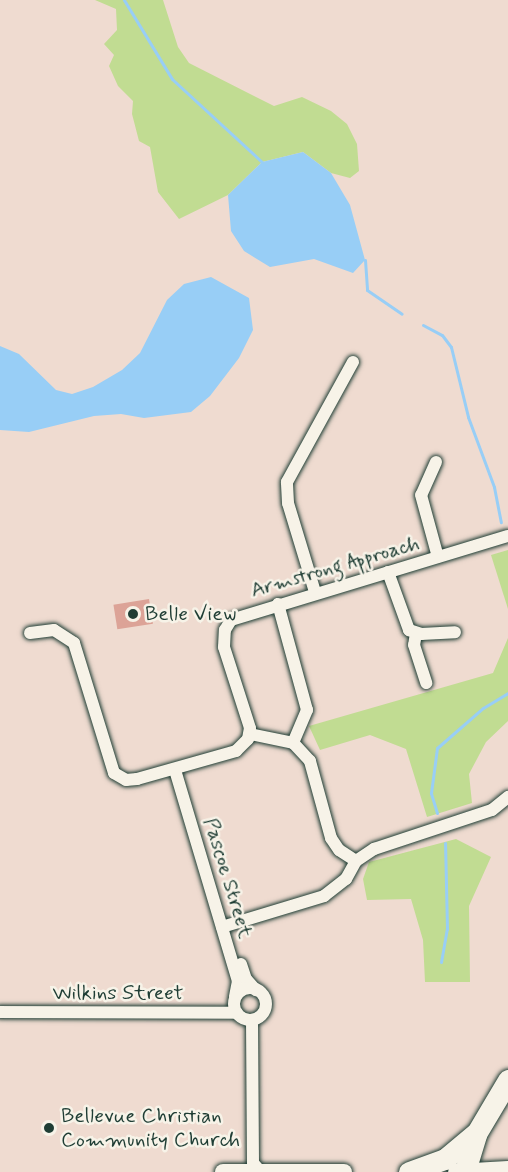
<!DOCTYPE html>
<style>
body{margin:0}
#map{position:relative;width:508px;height:1172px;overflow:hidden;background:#efdbd0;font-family:Mynerve,sans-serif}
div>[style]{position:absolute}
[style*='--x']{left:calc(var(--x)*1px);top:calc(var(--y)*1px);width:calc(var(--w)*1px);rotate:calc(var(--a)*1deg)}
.green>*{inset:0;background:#c1dc92}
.water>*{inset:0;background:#98cef6}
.stream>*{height:3px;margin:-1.5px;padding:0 1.5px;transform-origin:1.5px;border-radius:1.5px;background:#98cef6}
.building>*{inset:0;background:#dca397;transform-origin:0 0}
.roads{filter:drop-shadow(0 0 2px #1f3d34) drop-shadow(0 0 2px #1f3d34)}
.street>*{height:12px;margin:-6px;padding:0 6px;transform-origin:6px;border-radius:6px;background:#f7f3e8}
.street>.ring{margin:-6px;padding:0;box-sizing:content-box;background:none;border:12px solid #f7f3e8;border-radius:50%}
.secondary>*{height:16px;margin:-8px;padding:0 8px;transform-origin:8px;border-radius:8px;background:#f7f3e8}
.highway>*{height:21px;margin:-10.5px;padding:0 10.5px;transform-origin:10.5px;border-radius:10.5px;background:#f7f3e8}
.dots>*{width:16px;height:16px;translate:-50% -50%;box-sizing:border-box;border:3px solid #f7f3e8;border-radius:50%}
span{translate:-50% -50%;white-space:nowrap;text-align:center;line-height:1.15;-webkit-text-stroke:5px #f7f3e8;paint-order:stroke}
.street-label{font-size:21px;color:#1f3d34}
.poi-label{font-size:21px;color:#1f3d34}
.left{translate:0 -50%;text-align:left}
</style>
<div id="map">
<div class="green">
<div style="clip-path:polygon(95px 0,163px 0,178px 47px,189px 63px,274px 106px,302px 97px,331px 111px,347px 124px,357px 144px,359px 171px,350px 178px,331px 173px,303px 152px,262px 162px,228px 195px,179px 219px,158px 192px,150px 147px,139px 141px,132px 114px,133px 101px,118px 86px,109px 66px,114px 55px,104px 44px,117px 30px,116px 9px)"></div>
<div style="clip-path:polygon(508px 550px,508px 609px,491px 555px)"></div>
<div style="clip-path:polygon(508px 638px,508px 721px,486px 742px,469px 774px,472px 803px,427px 817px,406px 749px,370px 735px,320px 750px,309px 726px,493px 673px)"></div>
<div style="clip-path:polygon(456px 839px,491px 857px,469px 906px,470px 982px,425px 982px,423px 940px,411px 899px,367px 900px,363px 879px,369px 862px)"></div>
</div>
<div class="water">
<div style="clip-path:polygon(303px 152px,331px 173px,350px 205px,365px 260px,353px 273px,314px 259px,270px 267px,244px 251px,231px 231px,228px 195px,262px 162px)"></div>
<div style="clip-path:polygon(211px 277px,249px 298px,253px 330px,239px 358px,210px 396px,191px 412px,144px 418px,121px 414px,94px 416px,29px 432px,0 430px,0 346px,19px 354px,56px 390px,72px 394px,93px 387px,122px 370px,140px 353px,167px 300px,184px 284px)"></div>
</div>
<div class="stream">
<div style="--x:124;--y:0;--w:92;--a:58.7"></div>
<div style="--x:172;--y:79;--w:122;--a:42.7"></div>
<div style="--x:365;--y:260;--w:30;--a:86"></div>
<div style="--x:367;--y:290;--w:42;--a:34.4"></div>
<div style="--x:423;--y:325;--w:21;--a:28"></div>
<div style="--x:442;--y:335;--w:15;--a:53"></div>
<div style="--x:451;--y:347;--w:72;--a:76.3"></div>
<div style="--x:468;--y:417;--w:75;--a:69.6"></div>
<div style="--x:494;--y:487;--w:36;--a:79"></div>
<div style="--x:437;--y:813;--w:21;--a:-107"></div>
<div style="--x:431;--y:793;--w:45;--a:-82.4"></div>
<div style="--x:437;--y:748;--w:61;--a:-41"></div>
<div style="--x:483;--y:708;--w:29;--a:-31"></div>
<div style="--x:441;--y:962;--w:34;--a:-80"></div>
<div style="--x:447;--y:929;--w:86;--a:-91.3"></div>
</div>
<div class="building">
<div style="left:149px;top:599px;width:25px;height:36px;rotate:81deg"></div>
</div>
<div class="roads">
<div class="street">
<div style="--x:436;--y:462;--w:36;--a:114"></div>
<div style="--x:421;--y:495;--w:64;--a:74.7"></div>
<div style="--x:388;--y:572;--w:62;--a:70.1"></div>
<div style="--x:409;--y:630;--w:13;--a:18"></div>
<div style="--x:421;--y:634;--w:34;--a:-3"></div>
<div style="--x:315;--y:592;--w:93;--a:-106.9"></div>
<div style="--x:288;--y:503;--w:21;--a:-93"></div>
<div style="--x:287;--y:482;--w:137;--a:-61.2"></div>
<div style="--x:30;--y:633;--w:24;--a:-7"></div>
<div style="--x:54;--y:630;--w:24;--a:33"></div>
<div style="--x:74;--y:643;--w:136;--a:72.9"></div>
<div style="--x:114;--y:773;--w:14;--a:30"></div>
<div style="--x:126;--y:780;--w:11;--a:-5"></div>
<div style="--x:137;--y:779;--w:103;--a:-15.8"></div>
<div style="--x:236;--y:751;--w:17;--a:-45"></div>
<div style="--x:248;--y:739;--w:11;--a:-80"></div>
<div style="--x:250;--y:728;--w:85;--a:-107.8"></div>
<div style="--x:224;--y:647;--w:17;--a:-87"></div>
<div style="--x:225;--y:630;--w:12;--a:-59"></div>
<div style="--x:231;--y:620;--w:289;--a:-16.9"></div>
<div style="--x:416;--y:633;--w:12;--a:99"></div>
<div style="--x:414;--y:645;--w:40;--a:72"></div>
<div style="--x:250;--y:734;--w:44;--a:11.8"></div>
<div style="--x:293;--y:743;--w:36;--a:-67"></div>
<div style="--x:307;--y:710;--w:110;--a:-105.3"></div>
<div style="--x:175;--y:770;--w:220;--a:73.4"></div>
<div style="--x:238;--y:981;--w:16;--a:101"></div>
<div style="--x:356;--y:861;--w:22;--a:-34"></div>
<div style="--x:374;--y:849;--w:124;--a:-18.3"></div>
<div style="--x:492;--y:810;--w:21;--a:-39"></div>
<div style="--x:222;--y:927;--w:107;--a:-16.9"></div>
<div style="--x:324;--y:896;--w:28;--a:-38"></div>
<div style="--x:346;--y:879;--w:21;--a:-61"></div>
<div style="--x:356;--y:861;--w:20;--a:-147"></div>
<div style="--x:339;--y:850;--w:14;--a:-124"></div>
<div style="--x:331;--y:838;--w:80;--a:-105.3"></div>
<div style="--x:310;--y:761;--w:25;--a:-133"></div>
<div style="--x:241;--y:964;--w:16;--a:72"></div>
<div style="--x:246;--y:979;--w:15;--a:48"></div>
<div class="ring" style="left:234px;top:988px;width:20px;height:20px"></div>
<div style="--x:0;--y:1012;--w:237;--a:0.2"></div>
<div style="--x:252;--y:1020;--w:143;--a:89.6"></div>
<div style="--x:253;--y:1163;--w:9;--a:49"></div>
</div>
<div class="secondary">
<div style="--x:223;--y:1172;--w:121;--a:0"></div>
<div style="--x:456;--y:1172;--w:52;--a:-3.3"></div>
</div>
<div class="highway">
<div style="--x:465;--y:1171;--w:39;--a:-73"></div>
<div style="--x:476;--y:1134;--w:63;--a:-59.3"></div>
<div style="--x:409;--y:1172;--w:38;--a:-20"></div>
<div style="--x:445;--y:1159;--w:39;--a:-40"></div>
</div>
</div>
<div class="dots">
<div style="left:133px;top:614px;background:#1f3d34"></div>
<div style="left:49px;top:1128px;background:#1f3d34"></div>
</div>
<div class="street-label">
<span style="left:335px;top:567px;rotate:-16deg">Armstrong Approach</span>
<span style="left:228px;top:878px;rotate:73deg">Pascoe Street</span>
<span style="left:118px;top:993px">Wilkins Street</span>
</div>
<div class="poi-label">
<span class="left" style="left:145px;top:614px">Belle View</span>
<span class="left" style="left:61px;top:1128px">Bellevue Christian<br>Community Church</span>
</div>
</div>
